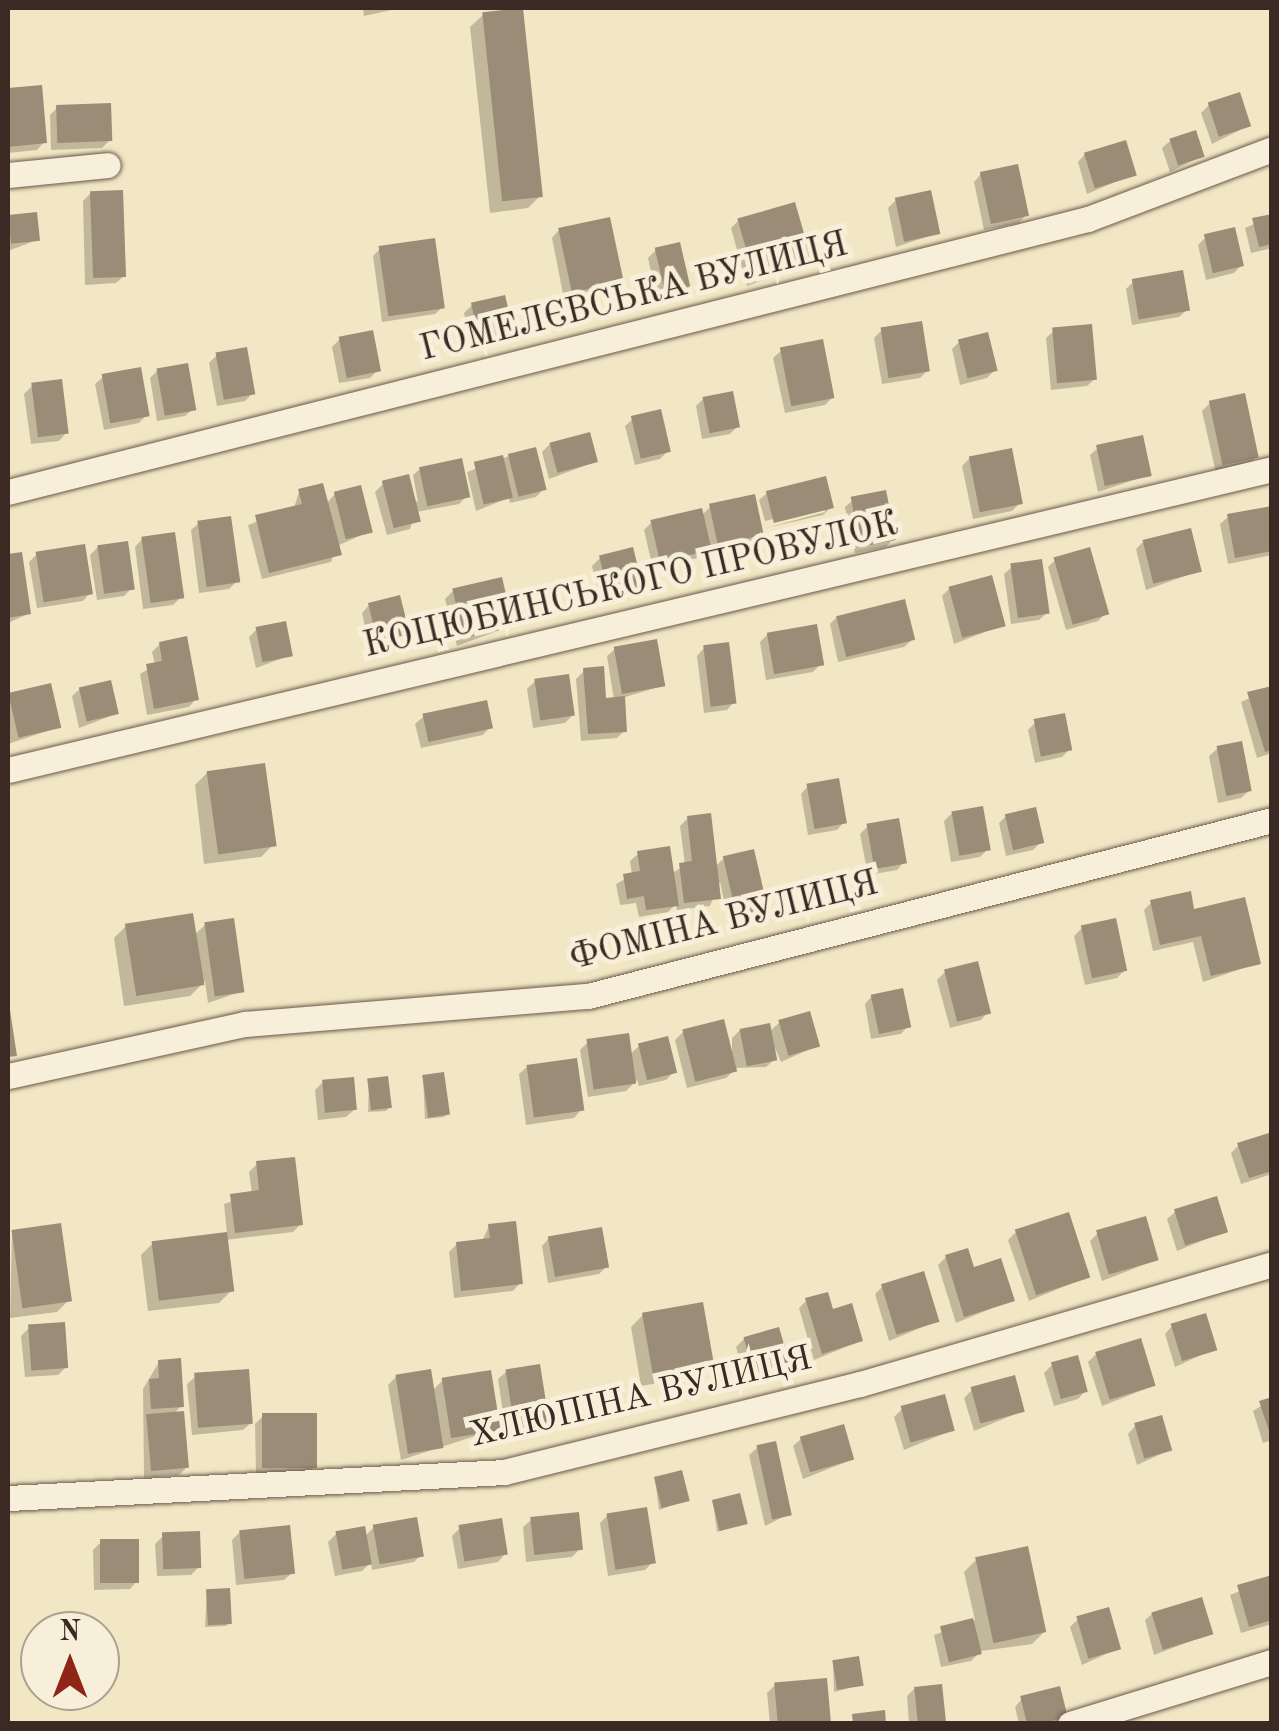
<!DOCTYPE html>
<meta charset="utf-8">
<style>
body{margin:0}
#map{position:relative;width:1279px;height:1731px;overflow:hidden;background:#f2e7c4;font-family:"Old Standard TT",serif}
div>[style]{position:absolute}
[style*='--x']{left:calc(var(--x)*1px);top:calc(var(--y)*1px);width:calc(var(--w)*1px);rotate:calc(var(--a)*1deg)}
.shadow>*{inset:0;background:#0003}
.building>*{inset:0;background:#9a8c77;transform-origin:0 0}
.roads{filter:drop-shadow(0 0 2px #69594b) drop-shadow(0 0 2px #69594b)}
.minor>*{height:25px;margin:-12.5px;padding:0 12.5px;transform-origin:12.5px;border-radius:12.5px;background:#f7efd9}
span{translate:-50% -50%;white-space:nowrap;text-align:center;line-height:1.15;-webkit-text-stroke:10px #f7efd9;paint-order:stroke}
.street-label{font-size:35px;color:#3b2a23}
.frame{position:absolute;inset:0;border:10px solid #3b2a23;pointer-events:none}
.north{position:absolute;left:20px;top:1611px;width:100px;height:100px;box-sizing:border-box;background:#f7efd9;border:2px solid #aca090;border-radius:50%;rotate:0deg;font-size:28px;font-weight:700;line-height:40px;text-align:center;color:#3b2a23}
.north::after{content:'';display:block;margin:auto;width:35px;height:45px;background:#8f2418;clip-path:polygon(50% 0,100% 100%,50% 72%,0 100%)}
</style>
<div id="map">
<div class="shadow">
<div style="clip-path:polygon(363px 8px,401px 8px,364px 16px)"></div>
<div style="clip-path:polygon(483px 15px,540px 196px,528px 208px,490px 213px,470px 27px)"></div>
<div style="clip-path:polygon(39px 87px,44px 142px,37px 150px,8px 153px,8px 90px)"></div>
<div style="clip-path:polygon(1209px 105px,1248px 126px,1212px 144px,1201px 113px)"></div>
<div style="clip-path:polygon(57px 108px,110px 140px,102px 148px,51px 150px,50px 115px)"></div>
<div style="clip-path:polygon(1170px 141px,1202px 156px,1170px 172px,1162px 148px)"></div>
<div style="clip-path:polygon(1085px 154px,1134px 174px,1087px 194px,1078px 162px)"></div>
<div style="clip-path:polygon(981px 174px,1026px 215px,1019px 223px,984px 230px,974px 182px)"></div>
<div style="clip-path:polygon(91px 193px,124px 276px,116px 283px,85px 285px,83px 201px)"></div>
<div style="clip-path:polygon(896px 200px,938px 233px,896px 247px,888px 208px)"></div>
<div style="clip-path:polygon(34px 215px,37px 240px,8px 251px,8px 218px)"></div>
<div style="clip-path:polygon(1272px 216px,1272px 248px,1251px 253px,1245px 228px)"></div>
<div style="clip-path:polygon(739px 220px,810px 263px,747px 286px,731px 228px)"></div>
<div style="clip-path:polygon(559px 230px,621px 281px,613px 289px,564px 299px,552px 238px)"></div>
<div style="clip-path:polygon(1206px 237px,1241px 266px,1234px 273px,1206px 280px,1198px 245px)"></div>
<div style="clip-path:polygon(380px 249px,443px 307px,435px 314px,382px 322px,373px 256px)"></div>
<div style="clip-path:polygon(656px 250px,689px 292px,681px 299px,658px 304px,648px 258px)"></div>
<div style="clip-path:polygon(1134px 281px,1187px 310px,1179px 317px,1132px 325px,1126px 289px)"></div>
<div style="clip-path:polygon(472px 305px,512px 334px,473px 349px,464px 313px)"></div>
<div style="clip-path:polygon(882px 330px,928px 370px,920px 378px,882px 384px,874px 338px)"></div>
<div style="clip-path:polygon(1054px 331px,1095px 379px,1087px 386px,1051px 390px,1046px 338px)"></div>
<div style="clip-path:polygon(340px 339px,378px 370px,370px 378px,339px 383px,332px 347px)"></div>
<div style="clip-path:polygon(959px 342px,995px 370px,987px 378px,960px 385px,952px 349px)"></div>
<div style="clip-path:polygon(781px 351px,833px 397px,825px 405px,785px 413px,773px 358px)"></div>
<div style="clip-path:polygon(217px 355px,253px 393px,245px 401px,217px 406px,209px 363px)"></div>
<div style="clip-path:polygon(157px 371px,193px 409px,185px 416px,157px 421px,150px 378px)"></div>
<div style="clip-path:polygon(103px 377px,147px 415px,139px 423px,104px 430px,95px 384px)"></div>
<div style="clip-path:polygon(32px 386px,66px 433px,59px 441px,31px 444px,24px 394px)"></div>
<div style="clip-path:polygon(703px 399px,738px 426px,730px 434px,702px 439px,696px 406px)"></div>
<div style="clip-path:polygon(1210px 403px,1256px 457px,1249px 465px,1216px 473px,1202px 411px)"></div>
<div style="clip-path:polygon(633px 419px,668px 451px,660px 459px,635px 465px,625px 426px)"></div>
<div style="clip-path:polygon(550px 444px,595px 462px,549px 479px,542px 452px)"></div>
<div style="clip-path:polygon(1098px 448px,1149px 475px,1098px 492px,1090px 455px)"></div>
<div style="clip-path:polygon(509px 456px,544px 489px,536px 497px,510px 503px,509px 498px,476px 511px,467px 472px)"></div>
<div style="clip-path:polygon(970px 458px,1020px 503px,1012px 511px,973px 519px,962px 466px)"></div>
<div style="clip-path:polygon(421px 468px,467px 496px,459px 504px,416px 512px,410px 529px,387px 535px,375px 492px,383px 484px,418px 502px,413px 475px)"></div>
<div style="clip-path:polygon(299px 492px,326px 504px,335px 494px,371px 531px,337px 546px,331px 562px,262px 579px,248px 525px,294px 508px)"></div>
<div style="clip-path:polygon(767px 493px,831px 507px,823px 515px,766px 528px,825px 512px,825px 507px,765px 521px,759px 500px)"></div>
<div style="clip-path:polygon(853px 500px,893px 539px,886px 547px,855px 553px,845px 507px)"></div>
<div style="clip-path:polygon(710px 507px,762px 535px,754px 542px,711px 548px,702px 557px,653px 569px,644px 530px,652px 522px,701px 516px)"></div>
<div style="clip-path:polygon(1272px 508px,1272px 555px,1228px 564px,1220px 524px,1228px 517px)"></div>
<div style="clip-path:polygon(199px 523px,237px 581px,229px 589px,199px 593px,191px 530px)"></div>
<div style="clip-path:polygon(142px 539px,181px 597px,173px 605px,143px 609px,135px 547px)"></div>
<div style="clip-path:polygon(1143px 542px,1199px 571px,1146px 590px,1136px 549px)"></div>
<div style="clip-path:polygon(98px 547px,132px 588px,124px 596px,97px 600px,90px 555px)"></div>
<div style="clip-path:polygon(20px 554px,28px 614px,8px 623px,8px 556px)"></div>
<div style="clip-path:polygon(37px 554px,90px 593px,83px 601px,37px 608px,29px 562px)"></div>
<div style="clip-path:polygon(600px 558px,641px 589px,602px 605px,592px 566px)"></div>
<div style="clip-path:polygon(1055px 560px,1106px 613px,1098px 621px,1066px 630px,1048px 567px)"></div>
<div style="clip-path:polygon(1012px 567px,1047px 613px,1039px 620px,1011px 624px,1004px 574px)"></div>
<div style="clip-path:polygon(950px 588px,1003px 625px,954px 644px,942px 596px)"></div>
<div style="clip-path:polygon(453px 591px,511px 626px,457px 646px,445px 599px)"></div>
<div style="clip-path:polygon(369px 605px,407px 634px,370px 649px,362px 613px)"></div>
<div style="clip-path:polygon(837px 617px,912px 640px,904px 647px,838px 662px,830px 624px)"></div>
<div style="clip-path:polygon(257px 629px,291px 655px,256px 668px,249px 637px)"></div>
<div style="clip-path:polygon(768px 634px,821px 664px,813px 672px,766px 680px,760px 642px)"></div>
<div style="clip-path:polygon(160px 644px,196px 699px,189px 707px,147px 715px,140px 674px,155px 665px,152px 652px)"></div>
<div style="clip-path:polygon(704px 648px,734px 702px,727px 710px,704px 713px,697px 656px)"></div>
<div style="clip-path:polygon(615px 649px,662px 686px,622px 698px,624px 731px,617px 738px,581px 741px,576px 679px,584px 671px,604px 700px,614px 700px,607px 656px)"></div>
<div style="clip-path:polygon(535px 681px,573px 715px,565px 723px,533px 728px,527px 689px)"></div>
<div style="clip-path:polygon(49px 686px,59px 727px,8px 744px,8px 695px)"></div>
<div style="clip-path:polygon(1272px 688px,1272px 753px,1257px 758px,1241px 702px)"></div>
<div style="clip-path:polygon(80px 689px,116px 714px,79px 728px,72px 696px)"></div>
<div style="clip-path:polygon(423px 717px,490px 727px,483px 735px,421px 748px,415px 724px)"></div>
<div style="clip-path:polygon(1036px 722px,1070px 749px,1062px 757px,1035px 763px,1028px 730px)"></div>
<div style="clip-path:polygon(1217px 749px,1249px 791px,1241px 798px,1218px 803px,1209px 756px)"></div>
<div style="clip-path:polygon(207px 773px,273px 845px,261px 857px,204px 864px,195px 785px)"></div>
<div style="clip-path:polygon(808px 786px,844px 822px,837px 830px,808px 835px,801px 794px)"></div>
<div style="clip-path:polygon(952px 813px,988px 849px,980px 857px,951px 862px,944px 821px)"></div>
<div style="clip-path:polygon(1007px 815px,1041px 842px,1033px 850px,1006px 856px,999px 823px)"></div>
<div style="clip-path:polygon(688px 818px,715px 867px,724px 858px,765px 910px,757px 917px,729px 924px,720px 882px,710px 906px,677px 910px,676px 904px,668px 912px,639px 917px,636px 903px,620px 905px,616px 884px,632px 875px,630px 861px,638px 854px,671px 874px,685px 865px,680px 826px)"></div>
<div style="clip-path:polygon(868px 826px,904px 862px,897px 870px,868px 875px,860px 834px)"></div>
<div style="clip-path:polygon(1152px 902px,1192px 912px,1258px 963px,1203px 982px,1193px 942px,1153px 951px,1144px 910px)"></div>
<div style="clip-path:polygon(205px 925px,243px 991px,208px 1003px,205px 981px,190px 996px,124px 1006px,114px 938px,126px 926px,194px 935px)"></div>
<div style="clip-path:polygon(1082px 928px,1125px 970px,1117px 978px,1085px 985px,1074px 936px)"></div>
<div style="clip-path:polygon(945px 972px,988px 1012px,981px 1020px,950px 1028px,937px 980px)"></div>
<div style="clip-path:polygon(872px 996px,908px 1026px,901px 1034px,871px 1039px,865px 1004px)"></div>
<div style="clip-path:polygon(780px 1022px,817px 1046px,781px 1062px,769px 1034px,774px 1060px,766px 1067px,737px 1068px,726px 1078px,687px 1088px,675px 1040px,683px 1032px,732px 1063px,732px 1038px,740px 1030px,769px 1032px)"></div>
<div style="clip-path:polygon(588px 1042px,629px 1055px,639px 1046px,674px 1072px,666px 1080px,639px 1086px,637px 1080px,626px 1091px,588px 1097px,580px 1050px)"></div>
<div style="clip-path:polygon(527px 1067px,581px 1110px,574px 1118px,526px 1125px,519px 1074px)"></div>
<div style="clip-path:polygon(423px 1078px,447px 1114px,444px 1117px,425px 1119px)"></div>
<div style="clip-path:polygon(369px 1080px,389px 1108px,386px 1111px,368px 1112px)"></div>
<div style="clip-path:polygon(323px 1082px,354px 1110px,346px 1117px,318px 1120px,315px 1090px)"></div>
<div style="clip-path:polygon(1272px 1141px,1272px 1174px,1241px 1184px,1231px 1153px,1239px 1145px)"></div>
<div style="clip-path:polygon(257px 1164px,301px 1224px,293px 1232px,225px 1240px,231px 1291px,219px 1303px,148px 1311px,141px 1255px,153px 1243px,227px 1234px,224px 1204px,252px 1194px,249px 1172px)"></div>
<div style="clip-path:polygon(1175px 1212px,1226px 1231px,1177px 1251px,1167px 1219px)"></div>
<div style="clip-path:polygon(489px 1226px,520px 1283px,513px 1291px,454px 1298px,449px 1252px,457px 1244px,482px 1241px)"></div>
<div style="clip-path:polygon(12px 1232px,69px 1300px,57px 1312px,10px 1318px)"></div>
<div style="clip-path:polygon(1016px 1232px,1087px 1277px,1029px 1301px,1008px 1240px)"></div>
<div style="clip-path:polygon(1098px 1233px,1156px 1260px,1102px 1281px,1090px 1241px)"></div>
<div style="clip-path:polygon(549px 1238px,607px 1266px,599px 1274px,548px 1283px,542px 1246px)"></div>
<div style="clip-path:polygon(946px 1257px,973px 1270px,1012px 1300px,956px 1323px,938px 1265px)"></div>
<div style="clip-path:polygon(883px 1286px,937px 1321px,889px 1341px,875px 1294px)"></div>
<div style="clip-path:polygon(807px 1300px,831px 1312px,860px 1341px,814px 1360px,799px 1308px)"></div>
<div style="clip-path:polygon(643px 1315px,711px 1363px,699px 1376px,641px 1386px,631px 1327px)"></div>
<div style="clip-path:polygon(1172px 1326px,1214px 1349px,1175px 1367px,1165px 1334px)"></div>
<div style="clip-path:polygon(29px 1328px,66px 1367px,58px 1375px,25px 1377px,21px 1336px)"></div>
<div style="clip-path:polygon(744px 1339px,786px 1362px,745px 1379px,736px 1347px)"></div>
<div style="clip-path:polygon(1096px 1354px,1153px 1386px,1102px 1406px,1088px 1362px)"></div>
<div style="clip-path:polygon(159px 1362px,181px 1406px,173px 1415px,187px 1467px,179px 1475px,144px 1478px,143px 1389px)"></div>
<div style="clip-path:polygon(1052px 1365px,1085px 1391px,1078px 1399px,1054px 1406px,1044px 1373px)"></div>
<div style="clip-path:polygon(506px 1372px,547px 1427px,539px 1434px,507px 1439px,498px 1379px)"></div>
<div style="clip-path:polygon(195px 1377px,251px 1423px,243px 1430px,192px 1435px,187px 1384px)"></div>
<div style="clip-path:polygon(396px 1377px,432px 1391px,443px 1380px,497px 1429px,401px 1460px,388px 1385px)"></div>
<div style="clip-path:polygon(972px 1390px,1023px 1411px,974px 1431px,964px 1398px)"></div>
<div style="clip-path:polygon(1272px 1399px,1272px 1440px,1263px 1443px,1253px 1411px)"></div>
<div style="clip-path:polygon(902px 1409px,953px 1430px,904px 1450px,894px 1417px)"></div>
<div style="clip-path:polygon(263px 1416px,315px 1466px,307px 1474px,256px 1474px,255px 1424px)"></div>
<div style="clip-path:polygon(1135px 1426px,1170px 1450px,1137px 1465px,1128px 1434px)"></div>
<div style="clip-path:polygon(801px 1439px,851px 1460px,803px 1479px,793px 1446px)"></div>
<div style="clip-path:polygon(757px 1448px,789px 1514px,765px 1526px,749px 1455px)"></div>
<div style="clip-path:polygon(655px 1479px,687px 1500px,659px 1510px)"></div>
<div style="clip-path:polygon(713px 1502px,745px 1523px,717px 1532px)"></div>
<div style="clip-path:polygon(608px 1515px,653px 1562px,645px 1570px,608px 1576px,600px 1523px)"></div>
<div style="clip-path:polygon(531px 1520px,580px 1549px,572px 1557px,526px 1562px,523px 1527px)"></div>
<div style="clip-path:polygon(374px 1527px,421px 1555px,414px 1562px,372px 1570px,371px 1562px,362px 1571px,335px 1576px,328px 1542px,336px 1534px,364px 1537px)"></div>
<div style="clip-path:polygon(460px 1528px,505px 1554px,498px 1562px,458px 1569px,452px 1536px)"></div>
<div style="clip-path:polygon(240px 1532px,292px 1573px,284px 1580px,236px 1585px,232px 1540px)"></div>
<div style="clip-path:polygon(163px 1536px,199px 1567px,191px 1575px,157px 1576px,155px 1544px)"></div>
<div style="clip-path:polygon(101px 1542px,137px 1581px,130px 1589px,94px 1590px,93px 1550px)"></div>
<div style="clip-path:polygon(976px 1560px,1044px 1632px,1032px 1644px,981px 1651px,971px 1661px,941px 1667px,934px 1635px,975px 1620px,964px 1572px)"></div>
<div style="clip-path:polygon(1272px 1578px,1272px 1624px,1241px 1633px,1230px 1595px)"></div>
<div style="clip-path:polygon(207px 1591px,229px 1623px,226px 1626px,205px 1627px)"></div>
<div style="clip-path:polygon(1153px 1613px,1210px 1634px,1154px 1655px,1145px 1620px)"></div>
<div style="clip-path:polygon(1078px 1619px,1119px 1648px,1082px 1665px,1070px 1627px)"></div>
<div style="clip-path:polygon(833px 1663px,861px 1685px,834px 1692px)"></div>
<div style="clip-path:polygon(775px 1685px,829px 1724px,770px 1724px,767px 1693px)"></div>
<div style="clip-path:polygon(915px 1688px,944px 1724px,909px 1724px,907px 1696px)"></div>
<div style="clip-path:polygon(1022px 1699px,1065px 1716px,1058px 1724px,1019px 1724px,1015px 1707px)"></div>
</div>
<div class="building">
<div style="left:523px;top:8px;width:190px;height:41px;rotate:84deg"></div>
<div style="clip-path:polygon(42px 85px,47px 143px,8px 147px,8px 88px)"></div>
<div style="left:1240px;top:92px;width:36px;height:34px;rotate:72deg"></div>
<div style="left:111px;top:103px;width:38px;height:55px;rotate:88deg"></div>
<div style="left:1196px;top:130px;width:28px;height:28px;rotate:72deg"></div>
<div style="left:1126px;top:140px;width:37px;height:44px;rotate:73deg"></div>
<div style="left:1018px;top:164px;width:53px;height:39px;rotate:78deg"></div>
<div style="left:123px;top:190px;width:87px;height:33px;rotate:88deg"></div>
<div style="left:931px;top:190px;width:45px;height:37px;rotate:78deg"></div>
<div style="left:795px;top:202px;width:65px;height:60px;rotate:74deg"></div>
<div style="left:37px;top:212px;width:29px;height:29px;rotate:84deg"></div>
<div style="clip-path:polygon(1272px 214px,1272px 244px,1259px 247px,1252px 218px)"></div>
<div style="left:610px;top:217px;width:66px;height:53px;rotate:78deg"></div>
<div style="left:1235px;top:227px;width:40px;height:32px;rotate:77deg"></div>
<div style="left:435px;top:238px;width:71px;height:57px;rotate:82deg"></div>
<div style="left:680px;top:242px;width:51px;height:26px;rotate:77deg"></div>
<div style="left:1183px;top:270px;width:41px;height:52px;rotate:80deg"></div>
<div style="left:505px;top:295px;width:41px;height:35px;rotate:77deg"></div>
<div style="left:922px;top:321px;width:51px;height:42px;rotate:81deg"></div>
<div style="left:1092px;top:324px;width:56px;height:40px;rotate:85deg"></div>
<div style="left:373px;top:330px;width:42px;height:35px;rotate:79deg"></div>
<div style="left:988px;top:332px;width:40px;height:31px;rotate:76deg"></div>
<div style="left:823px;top:339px;width:60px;height:44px;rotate:79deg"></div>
<div style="left:247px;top:347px;width:48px;height:32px;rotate:80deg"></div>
<div style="left:188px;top:363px;width:48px;height:32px;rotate:80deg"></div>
<div style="left:141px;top:367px;width:50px;height:40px;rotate:80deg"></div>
<div style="left:62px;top:379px;width:55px;height:31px;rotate:83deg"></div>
<div style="left:733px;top:391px;width:37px;height:31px;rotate:79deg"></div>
<div style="left:1245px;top:393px;width:66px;height:37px;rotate:78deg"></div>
<div style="left:661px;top:409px;width:44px;height:31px;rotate:77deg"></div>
<div style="left:590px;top:432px;width:31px;height:42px;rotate:75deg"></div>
<div style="left:1143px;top:435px;width:42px;height:48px;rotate:78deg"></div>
<div style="left:536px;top:447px;width:44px;height:29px;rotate:76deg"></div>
<div style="left:1012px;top:448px;width:57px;height:44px;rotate:79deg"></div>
<div style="left:503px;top:455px;width:44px;height:30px;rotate:77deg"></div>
<div style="left:462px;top:458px;width:40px;height:44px;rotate:78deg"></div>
<div style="left:409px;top:474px;width:49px;height:28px;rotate:76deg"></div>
<div style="left:826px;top:476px;width:33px;height:62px;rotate:76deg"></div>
<div style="clip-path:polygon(323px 483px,342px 555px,269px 573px,255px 515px,302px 504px,298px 489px)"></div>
<div style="left:361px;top:485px;width:49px;height:28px;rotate:76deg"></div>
<div style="left:886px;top:490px;width:51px;height:36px;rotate:79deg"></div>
<div style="left:755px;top:494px;width:42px;height:47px;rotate:78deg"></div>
<div style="clip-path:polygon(1272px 506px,1272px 551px,1235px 558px,1227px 514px)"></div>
<div style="left:702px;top:508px;width:43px;height:53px;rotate:77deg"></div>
<div style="left:231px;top:516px;width:67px;height:34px;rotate:82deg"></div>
<div style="left:1191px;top:528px;width:45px;height:50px;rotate:76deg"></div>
<div style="left:175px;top:532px;width:67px;height:34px;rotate:82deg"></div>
<div style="left:128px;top:541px;width:49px;height:31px;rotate:82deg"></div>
<div style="left:85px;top:544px;width:51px;height:50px;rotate:81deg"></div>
<div style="left:633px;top:547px;width:44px;height:35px;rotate:76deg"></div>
<div style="left:1090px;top:547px;width:70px;height:38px;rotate:74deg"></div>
<div style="clip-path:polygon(22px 552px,31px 614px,8px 618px,8px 554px)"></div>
<div style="left:1042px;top:559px;width:55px;height:32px;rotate:82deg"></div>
<div style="left:992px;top:575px;width:53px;height:45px;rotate:75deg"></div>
<div style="left:502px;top:577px;width:51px;height:51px;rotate:77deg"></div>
<div style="left:400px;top:595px;width:40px;height:33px;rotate:76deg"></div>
<div style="left:905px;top:599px;width:42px;height:71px;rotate:76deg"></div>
<div style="left:286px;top:621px;width:36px;height:31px;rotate:79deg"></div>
<div style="left:817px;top:624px;width:42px;height:51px;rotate:80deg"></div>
<div style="clip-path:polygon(187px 636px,199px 700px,154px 709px,146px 664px,162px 661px,159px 642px)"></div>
<div style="left:657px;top:639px;width:48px;height:44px;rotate:80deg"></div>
<div style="left:729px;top:642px;width:62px;height:26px;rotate:83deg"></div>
<div style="clip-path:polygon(604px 666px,606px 698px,625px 696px,627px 732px,588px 734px,583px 668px)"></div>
<div style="left:569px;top:674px;width:42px;height:35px;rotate:82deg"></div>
<div style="left:111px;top:680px;width:35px;height:33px;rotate:77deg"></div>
<div style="left:51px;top:683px;width:46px;height:44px;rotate:77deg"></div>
<div style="clip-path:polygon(1272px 686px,1272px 750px,1265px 752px,1247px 692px)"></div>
<div style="left:487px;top:700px;width:29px;height:66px;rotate:78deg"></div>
<div style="left:1065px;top:713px;width:38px;height:32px;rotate:79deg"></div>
<div style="left:1242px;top:741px;width:51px;height:26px;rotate:79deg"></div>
<div style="left:265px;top:763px;width:84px;height:59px;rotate:82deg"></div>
<div style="left:839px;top:778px;width:46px;height:33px;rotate:80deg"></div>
<div style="left:983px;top:806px;width:45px;height:32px;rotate:80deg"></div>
<div style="left:1036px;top:807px;width:37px;height:32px;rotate:77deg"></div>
<div style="clip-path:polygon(711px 813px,721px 899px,684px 903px,679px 863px,692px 861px,687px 816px)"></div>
<div style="left:899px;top:818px;width:46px;height:33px;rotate:80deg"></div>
<div style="clip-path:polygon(670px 846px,679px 906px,646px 910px,644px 896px,627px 899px,623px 874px,640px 871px,637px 851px)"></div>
<div style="left:754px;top:849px;width:63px;height:32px;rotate:77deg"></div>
<div style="clip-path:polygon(1191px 891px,1194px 909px,1245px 897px,1261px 964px,1211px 976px,1201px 936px,1160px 945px,1150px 900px)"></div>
<div style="left:193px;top:913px;width:73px;height:69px;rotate:81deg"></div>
<div style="left:234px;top:918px;width:75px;height:30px;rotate:82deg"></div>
<div style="left:1116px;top:918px;width:54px;height:36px;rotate:78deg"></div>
<div style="left:978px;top:961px;width:54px;height:35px;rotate:76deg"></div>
<div style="left:903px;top:988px;width:40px;height:33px;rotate:78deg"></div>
<div style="clip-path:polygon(10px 1010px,17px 1056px,8px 1057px,8px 1011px)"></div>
<div style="left:810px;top:1011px;width:37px;height:33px;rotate:74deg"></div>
<div style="left:724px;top:1019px;width:54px;height:43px;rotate:76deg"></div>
<div style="left:770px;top:1023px;width:38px;height:31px;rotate:79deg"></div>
<div style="left:629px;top:1033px;width:51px;height:43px;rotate:82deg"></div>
<div style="left:668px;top:1036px;width:38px;height:31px;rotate:76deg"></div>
<div style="left:577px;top:1058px;width:53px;height:51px;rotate:82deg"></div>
<div style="left:444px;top:1072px;width:43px;height:22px;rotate:82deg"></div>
<div style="left:388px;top:1076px;width:32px;height:21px;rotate:83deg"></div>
<div style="left:354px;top:1077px;width:33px;height:32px;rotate:85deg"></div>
<div style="clip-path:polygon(1272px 1132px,1272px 1171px,1249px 1178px,1237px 1143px)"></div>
<div style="clip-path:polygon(295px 1157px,303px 1225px,235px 1233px,230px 1194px,259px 1190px,256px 1161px)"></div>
<div style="left:1217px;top:1196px;width:38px;height:45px;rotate:73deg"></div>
<div style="left:1069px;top:1212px;width:69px;height:57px;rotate:72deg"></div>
<div style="left:1146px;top:1216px;width:46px;height:52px;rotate:74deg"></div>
<div style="clip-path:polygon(516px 1221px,523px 1284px,461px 1291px,456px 1242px,490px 1238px,488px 1224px)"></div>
<div style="left:61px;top:1223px;width:79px;height:50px;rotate:82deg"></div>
<div style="left:602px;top:1227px;width:41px;height:55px;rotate:80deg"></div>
<div style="left:227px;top:1232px;width:60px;height:76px;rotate:83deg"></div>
<div style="clip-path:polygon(968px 1248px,974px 1267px,1001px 1258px,1015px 1301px,964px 1317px,945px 1255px)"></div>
<div style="left:924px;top:1271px;width:53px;height:45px;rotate:73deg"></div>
<div style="clip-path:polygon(828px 1292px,833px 1309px,852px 1303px,863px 1341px,822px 1354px,805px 1298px)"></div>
<div style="left:703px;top:1302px;width:63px;height:62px;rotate:80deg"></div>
<div style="left:1206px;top:1313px;width:39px;height:37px;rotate:73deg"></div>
<div style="left:65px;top:1322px;width:46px;height:37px;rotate:86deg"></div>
<div style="left:779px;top:1327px;width:37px;height:37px;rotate:74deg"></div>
<div style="left:1141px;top:1338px;width:50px;height:48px;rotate:73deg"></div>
<div style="left:1078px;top:1355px;width:38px;height:28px;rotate:75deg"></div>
<div style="clip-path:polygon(181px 1358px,184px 1407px,151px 1409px,149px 1379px,159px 1378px,158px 1360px)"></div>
<div style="left:540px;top:1364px;width:65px;height:35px;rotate:81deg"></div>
<div style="left:249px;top:1369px;width:55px;height:55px;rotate:86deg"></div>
<div style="left:431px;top:1369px;width:80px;height:36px;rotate:81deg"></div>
<div style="left:491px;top:1370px;width:61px;height:50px;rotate:81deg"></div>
<div style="left:1015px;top:1375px;width:38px;height:46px;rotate:75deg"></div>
<div style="left:945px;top:1394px;width:38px;height:46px;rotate:75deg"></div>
<div style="clip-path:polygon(1272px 1397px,1272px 1437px,1271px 1437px,1259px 1401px)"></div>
<div style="left:184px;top:1411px;width:57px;height:38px;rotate:85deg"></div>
<div style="left:262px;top:1413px;width:55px;height:55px"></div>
<div style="left:1162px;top:1415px;width:37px;height:29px;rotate:74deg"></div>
<div style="left:844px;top:1424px;width:37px;height:46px;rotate:74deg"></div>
<div style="left:776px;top:1441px;width:76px;height:20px;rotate:78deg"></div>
<div style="left:682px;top:1470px;width:32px;height:29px;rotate:76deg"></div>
<div style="left:740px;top:1493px;width:32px;height:29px;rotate:76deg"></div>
<div style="left:647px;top:1507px;width:57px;height:41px;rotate:81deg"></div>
<div style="left:579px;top:1512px;width:38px;height:49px;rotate:84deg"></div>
<div style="left:417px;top:1517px;width:40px;height:45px;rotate:80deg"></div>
<div style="left:502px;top:1518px;width:37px;height:44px;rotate:81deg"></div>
<div style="left:290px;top:1525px;width:49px;height:51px;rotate:84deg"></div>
<div style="left:365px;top:1526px;width:39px;height:30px;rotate:80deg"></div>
<div style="left:200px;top:1531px;width:37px;height:38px;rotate:88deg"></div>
<div style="left:100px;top:1539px;width:39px;height:44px"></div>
<div style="left:1028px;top:1546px;width:88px;height:54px;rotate:78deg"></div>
<div style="clip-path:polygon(1272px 1575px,1272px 1620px,1249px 1627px,1237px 1585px)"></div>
<div style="left:230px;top:1588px;width:36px;height:24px;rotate:87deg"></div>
<div style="left:1202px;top:1597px;width:39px;height:53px;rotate:73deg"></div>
<div style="left:1109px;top:1607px;width:44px;height:34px;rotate:74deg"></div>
<div style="left:973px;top:1618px;width:37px;height:34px;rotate:76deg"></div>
<div style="left:859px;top:1656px;width:30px;height:27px;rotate:81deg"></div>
<div style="left:827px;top:1678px;width:46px;height:53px;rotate:85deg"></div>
<div style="left:942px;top:1684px;width:40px;height:28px;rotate:84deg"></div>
<div style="left:1060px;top:1686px;width:32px;height:41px;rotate:76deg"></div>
<div style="clip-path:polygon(885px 1710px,886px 1724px,853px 1724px,852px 1714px)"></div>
</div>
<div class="roads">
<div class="minor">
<div style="--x:8;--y:175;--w:100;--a:-5.7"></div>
<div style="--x:8;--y:492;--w:1114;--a:-14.19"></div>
<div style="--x:1088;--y:219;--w:197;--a:-20.8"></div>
<div style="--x:8;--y:770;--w:1299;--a:-13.39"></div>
<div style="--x:8;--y:1076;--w:243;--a:-12.4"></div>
<div style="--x:245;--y:1024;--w:344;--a:-4.7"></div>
<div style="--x:588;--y:996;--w:706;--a:-14.43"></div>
<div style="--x:9;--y:1498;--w:496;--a:-3"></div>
<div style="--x:504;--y:1472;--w:367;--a:-13.9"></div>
<div style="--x:860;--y:1384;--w:429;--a:-16.2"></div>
<div style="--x:1070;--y:1724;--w:211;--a:-17.1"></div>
</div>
</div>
<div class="street-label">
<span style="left:634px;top:298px;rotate:-14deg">ГОМЕЛЄВСЬКА ВУЛИЦЯ</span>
<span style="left:631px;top:586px;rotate:-13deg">КОЦЮБИНСЬКОГО ПРОВУЛОК</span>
<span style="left:724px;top:922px;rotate:-14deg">ФОМІНА ВУЛИЦЯ</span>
<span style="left:641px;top:1398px;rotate:-13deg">ХЛЮПІНА ВУЛИЦЯ</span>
</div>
<div class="frame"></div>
<div class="north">N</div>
</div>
